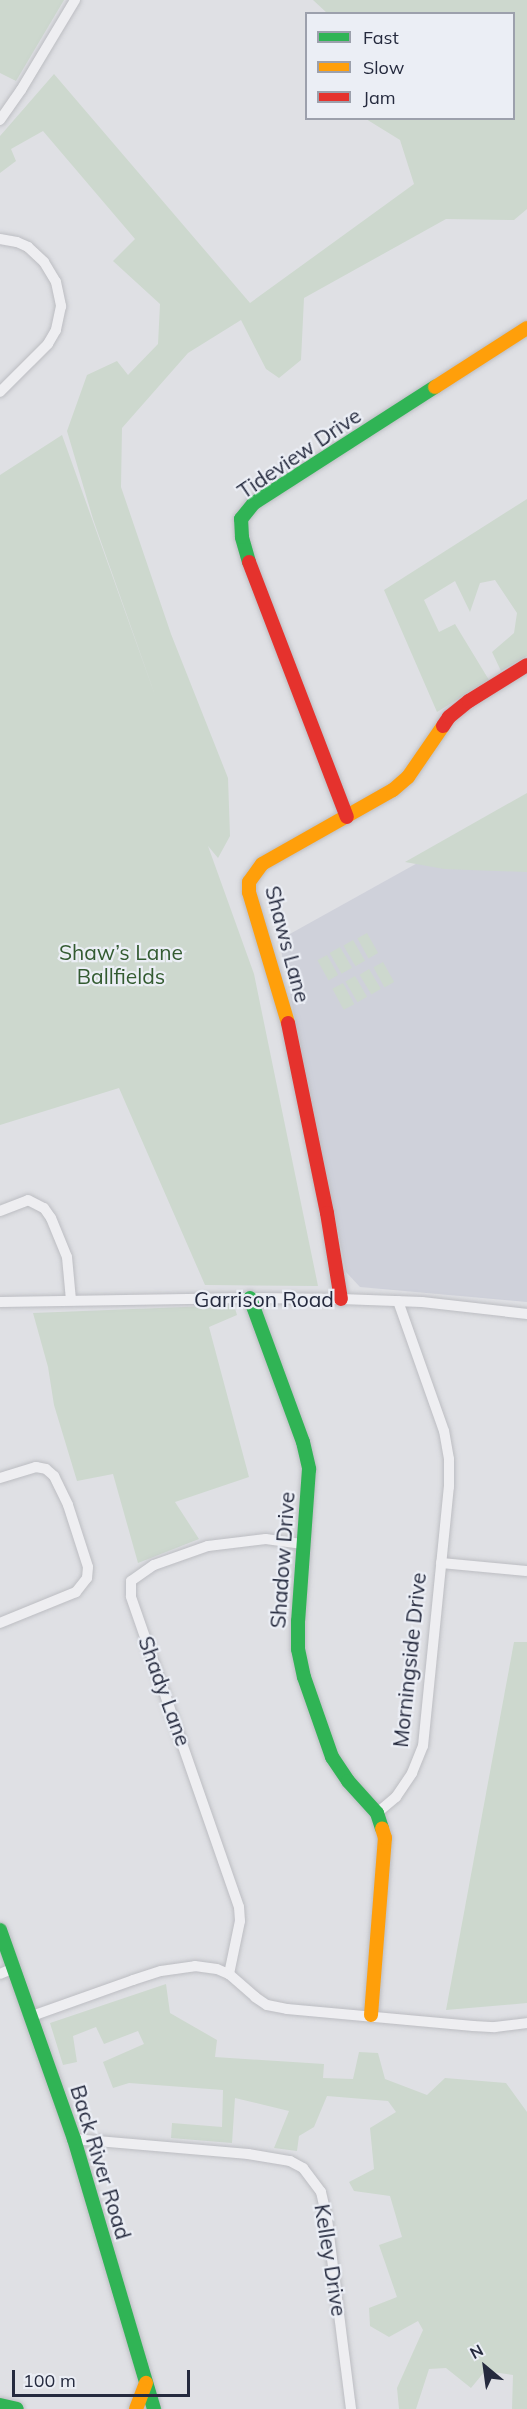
<!DOCTYPE html>
<meta charset="utf-8">
<style>
body{margin:0}
#map{position:relative;width:527px;height:2409px;overflow:hidden;background:#dfe0e4;font-family:Mulish,sans-serif}
div>[style]{position:absolute}
[style*='--x']{left:calc(var(--x)*1px);top:calc(var(--y)*1px);width:calc(var(--w)*1px);rotate:calc(var(--a)*1deg)}
.built>*{inset:0;background:#cfd1da}
.green>*{inset:0;background:#cdd8ce;transform-origin:0 0}
.roads{filter:drop-shadow(0 0 2px #bcbdc2) drop-shadow(0 0 2px #bcbdc2)}
.street>*{height:10px;margin:-5px;padding:0 5px;transform-origin:5px;border-radius:5px;background:#eeeef1}
.fast>*{height:14px;margin:-7px;padding:0 7px;transform-origin:7px;border-radius:7px;background:#30b455}
.slow>*{height:14px;margin:-7px;padding:0 7px;transform-origin:7px;border-radius:7px;background:#ff9f0a}
.jam>*{height:14px;margin:-7px;padding:0 7px;transform-origin:7px;border-radius:7px;background:#e5322d}
span{translate:-50% -50%;white-space:nowrap;text-align:center;line-height:1.15;-webkit-text-stroke:4.5px #ebeef5;paint-order:stroke}
.street-label{font-size:21px;color:#252a3e}
.park-label{font-size:21px;color:#335b31}
.legend{position:absolute;left:305px;top:12px;width:210px;height:108px;box-sizing:border-box;background:#ebeef5;border:2px solid #9ca0ac;margin:0;padding:8px 10px;list-style:none;font-size:18px;color:#252a3e}
.legend li{display:flex;align-items:center;gap:12px;height:30px}
.legend b{width:30px;border:2px solid #9ca0ac}
.north{position:absolute;left:455px;top:2337px;width:60px;height:60px;-webkit-text-stroke:4px #ebeef5;paint-order:stroke;rotate:331deg;font-size:16px;font-weight:700;line-height:24px;text-align:center;color:#252a3e}
.north::after{content:'';display:block;margin:auto;width:21px;height:27px;background:#252a3e;clip-path:polygon(50% 0,100% 100%,50% 72%,0 100%)}
.scale{position:absolute;left:12px;top:2370px;width:178px;height:27px;box-sizing:border-box;border:3px solid #252a3e;border-top:0;padding-left:8px;font-size:18px;line-height:21px;white-space:nowrap;color:#252a3e;-webkit-text-stroke:4px #ebeef5;paint-order:stroke}
</style>
<div id="map">
<div class="built">
<div style="clip-path:polygon(527px 802px,527px 1302px,360px 1287px,346px 1272px,279px 940px)"></div>
</div>
<div class="green">
<div style="clip-path:polygon(0 0,64px 0,16px 81px,0 73px)"></div>
<div style="clip-path:polygon(313px 0,527px 0,527px 209px,514px 220px,446px 219px,304px 298px,301px 360px,279px 378px,266px 369px,241px 320px,188px 353px,122px 428px,121px 487px,171px 634px,228px 778px,230px 836px,218px 858px,208px 846px,254px 974px,318px 1286px,205px 1285px,119px 1088px,0 1125px,0 475px,62px 435px,156px 698px,93px 519px,67px 431px,87px 375px,117px 361px,128px 375px,158px 344px,160px 304px,113px 261px,135px 239px,43px 131px,11px 149px,16px 161px,0 173px,0 136px,54px 74px,250px 303px,414px 184px,400px 140px,366px 119px,514px 118px,514px 14px,327px 13px)"></div>
<div style="clip-path:polygon(527px 499px,527px 656px,501px 671px,492px 652px,514px 633px,517px 613px,495px 580px,480px 583px,470px 612px,455px 581px,424px 600px,439px 632px,455px 624px,489px 680px,437px 712px,384px 590px)"></div>
<div style="clip-path:polygon(527px 793px,527px 872px,444px 869px,405px 862px)"></div>
<div style="left:367px;top:933px;width:23px;height:11px;rotate:61deg"></div>
<div style="left:353px;top:940px;width:24px;height:11px;rotate:60deg"></div>
<div style="left:340px;top:947px;width:24px;height:12px;rotate:60deg"></div>
<div style="left:327px;top:955px;width:23px;height:11px;rotate:61deg"></div>
<div style="left:383px;top:962px;width:23px;height:11px;rotate:61deg"></div>
<div style="left:369px;top:969px;width:23px;height:11px;rotate:59deg"></div>
<div style="left:355px;top:976px;width:24px;height:11px;rotate:60deg"></div>
<div style="left:343px;top:983px;width:24px;height:12px;rotate:62deg"></div>
<div style="clip-path:polygon(234px 1305px,237px 1315px,209px 1327px,249px 1477px,175px 1502px,199px 1539px,138px 1563px,113px 1474px,77px 1481px,54px 1405px,48px 1367px,33px 1313px)"></div>
<div style="clip-path:polygon(514px 1642px,527px 1642px,527px 2003px,446px 2010px)"></div>
<div style="clip-path:polygon(166px 1984px,170px 2013px,217px 2040px,215px 2057px,324px 2064px,323px 2078px,353px 2079px,359px 2052px,378px 2053px,385px 2079px,427px 2095px,445px 2078px,506px 2083px,527px 2112px,527px 2409px,512px 2409px,513px 2375px,485px 2371px,471px 2388px,446px 2368px,429px 2369px,416px 2409px,399px 2409px,397px 2388px,423px 2330px,418px 2321px,389px 2337px,370px 2326px,369px 2308px,397px 2297px,379px 2245px,402px 2237px,390px 2196px,354px 2191px,349px 2182px,374px 2169px,370px 2128px,396px 2112px,388px 2101px,327px 2096px,314px 2127px,299px 2136px,297px 2151px,274px 2148px,289px 2111px,235px 2098px,232px 2143px,171px 2138px,172px 2123px,222px 2127px,223px 2090px,129px 2083px,113px 2088px,103px 2062px,144px 2044px,138px 2031px,104px 2044px,96px 2027px,73px 2036px,77px 2062px,63px 2065px,50px 2023px)"></div>
</div>
<div class="roads">
<div class="street">
<div style="--x:0;--y:120;--w:37;--a:-55"></div>
<div style="--x:21;--y:90;--w:105;--a:-59"></div>
<div style="--x:0;--y:239;--w:17;--a:10"></div>
<div style="--x:17;--y:242;--w:12;--a:24"></div>
<div style="--x:28;--y:247;--w:22;--a:43"></div>
<div style="--x:44;--y:262;--w:23;--a:59"></div>
<div style="--x:56;--y:282;--w:25;--a:78"></div>
<div style="--x:61;--y:306;--w:25;--a:102"></div>
<div style="--x:56;--y:330;--w:16;--a:120"></div>
<div style="--x:48;--y:344;--w:68;--a:135"></div>
<div style="--x:0;--y:1211;--w:30;--a:-21"></div>
<div style="--x:28;--y:1200;--w:18;--a:27"></div>
<div style="--x:44;--y:1208;--w:12;--a:55"></div>
<div style="--x:51;--y:1218;--w:42;--a:67.7"></div>
<div style="--x:67;--y:1257;--w:43;--a:84.7"></div>
<div style="--x:0;--y:1302;--w:250;--a:-0.9"></div>
<div style="--x:250;--y:1298;--w:91;--a:0.6"></div>
<div style="--x:341;--y:1299;--w:81;--a:2.1"></div>
<div style="--x:422;--y:1302;--w:106;--a:6.5"></div>
<div style="--x:0;--y:1478;--w:38;--a:-17"></div>
<div style="--x:36;--y:1467;--w:10;--a:11"></div>
<div style="--x:46;--y:1469;--w:11;--a:41"></div>
<div style="--x:54;--y:1476;--w:32;--a:64"></div>
<div style="--x:68;--y:1505;--w:65;--a:72.1"></div>
<div style="--x:88;--y:1567;--w:11;--a:95"></div>
<div style="--x:87;--y:1578;--w:18;--a:128"></div>
<div style="--x:76;--y:1592;--w:82;--a:157.8"></div>
<div style="--x:441;--y:1563;--w:86;--a:5.3"></div>
<div style="--x:377;--y:1813;--w:25;--a:-40"></div>
<div style="--x:396;--y:1797;--w:29;--a:-56"></div>
<div style="--x:412;--y:1773;--w:29;--a:-68"></div>
<div style="--x:423;--y:1746;--w:260;--a:-84.3"></div>
<div style="--x:449;--y:1487;--w:28;--a:-90"></div>
<div style="--x:449;--y:1459;--w:28;--a:-100"></div>
<div style="--x:444;--y:1431;--w:138;--a:-109.5"></div>
<div style="--x:0;--y:1974;--w:15;--a:-23"></div>
<div style="--x:229;--y:1974;--w:54;--a:-78.3"></div>
<div style="--x:240;--y:1921;--w:14;--a:-94"></div>
<div style="--x:239;--y:1907;--w:329;--a:-109.2"></div>
<div style="--x:131;--y:1596;--w:15;--a:-90"></div>
<div style="--x:131;--y:1581;--w:28;--a:-35"></div>
<div style="--x:154;--y:1565;--w:57;--a:-19.4"></div>
<div style="--x:208;--y:1546;--w:58;--a:-6.9"></div>
<div style="--x:266;--y:1539;--w:37;--a:8"></div>
<div style="--x:32;--y:2016;--w:107;--a:-19.6"></div>
<div style="--x:133;--y:1980;--w:29;--a:-18"></div>
<div style="--x:161;--y:1971;--w:34;--a:-8"></div>
<div style="--x:195;--y:1966;--w:22;--a:8"></div>
<div style="--x:217;--y:1969;--w:13;--a:23"></div>
<div style="--x:229;--y:1974;--w:35;--a:41"></div>
<div style="--x:255;--y:1997;--w:14;--a:34"></div>
<div style="--x:267;--y:2005;--w:20;--a:11"></div>
<div style="--x:287;--y:2009;--w:187;--a:5.2"></div>
<div style="--x:473;--y:2026;--w:22;--a:3"></div>
<div style="--x:495;--y:2027;--w:32;--a:-7"></div>
<div style="--x:74;--y:2139;--w:175;--a:4.9"></div>
<div style="--x:248;--y:2154;--w:43;--a:9.5"></div>
<div style="--x:290;--y:2161;--w:15;--a:28"></div>
<div style="--x:303;--y:2168;--w:30;--a:53"></div>
<div style="--x:321;--y:2192;--w:28;--a:77"></div>
<div style="--x:327;--y:2219;--w:192;--a:82.8"></div>
</div>
<div class="fast">
<div style="--x:249;--y:562;--w:26;--a:-106"></div>
<div style="--x:242;--y:537;--w:18;--a:-93"></div>
<div style="--x:241;--y:519;--w:21;--a:-51"></div>
<div style="--x:254;--y:503;--w:215;--a:-32.7"></div>
<div style="--x:250;--y:1298;--w:153;--a:69.8"></div>
<div style="--x:303;--y:1442;--w:28;--a:77"></div>
<div style="--x:309;--y:1469;--w:152;--a:94.1"></div>
<div style="--x:298;--y:1621;--w:28;--a:90"></div>
<div style="--x:298;--y:1649;--w:29;--a:78"></div>
<div style="--x:304;--y:1677;--w:85;--a:70.7"></div>
<div style="--x:332;--y:1757;--w:29;--a:56"></div>
<div style="--x:348;--y:1781;--w:43;--a:47.8"></div>
<div style="--x:377;--y:1813;--w:16;--a:72"></div>
<div style="--x:0;--y:1930;--w:222;--a:70.5"></div>
<div style="--x:74;--y:2139;--w:282;--a:73.5"></div>
<div style="--x:0;--y:2405;--w:17;--a:13"></div>
</div>
<div class="slow">
<div style="--x:435;--y:387;--w:109;--a:-32.7"></div>
<div style="--x:288;--y:1023;--w:137;--a:-106.6"></div>
<div style="--x:249;--y:892;--w:10;--a:-90"></div>
<div style="--x:249;--y:882;--w:22;--a:-54"></div>
<div style="--x:262;--y:864;--w:150;--a:-29.5"></div>
<div style="--x:393;--y:790;--w:20;--a:-41"></div>
<div style="--x:408;--y:777;--w:62;--a:-55.5"></div>
<div style="--x:371;--y:2015;--w:178;--a:-85.5"></div>
<div style="--x:385;--y:1838;--w:10;--a:-107"></div>
<div style="--x:136;--y:2409;--w:28;--a:-69"></div>
</div>
<div class="jam">
<div style="--x:249;--y:562;--w:273;--a:69"></div>
<div style="--x:443;--y:726;--w:11;--a:-56"></div>
<div style="--x:449;--y:717;--w:26;--a:-39"></div>
<div style="--x:469;--y:701;--w:68;--a:-31.8"></div>
<div style="--x:288;--y:1023;--w:194;--a:78.4"></div>
<div style="--x:327;--y:1213;--w:87;--a:80.8"></div>
</div>
</div>
<div class="street-label">
<span style="left:299px;top:453px;rotate:-34deg">Tideview Drive</span>
<span style="left:288px;top:944px;rotate:75deg">Shaws Lane</span>
<span style="left:264px;top:1299px">Garrison Road</span>
<span style="left:282px;top:1560px;rotate:-86deg">Shadow Drive</span>
<span style="left:409px;top:1660px;rotate:-84deg">Morningside Drive</span>
<span style="left:165px;top:1691px;rotate:70deg">Shady Lane</span>
<span style="left:101px;top:2162px;rotate:73deg">Back River Road</span>
<span style="left:331px;top:2260px;rotate:81deg">Kelley Drive</span>
</div>
<div class="park-label">
<span style="left:121px;top:964px">Shaw’s Lane<br>Ballfields</span>
</div>
<ul class="legend">
<li><b style="height:8px;background:#30b455"></b>Fast</li>
<li><b style="height:8px;background:#ff9f0a"></b>Slow</li>
<li><b style="height:8px;background:#e5322d"></b>Jam</li>
</ul>
<div class="north">N</div>
<div class="scale">100 m</div>
</div>
